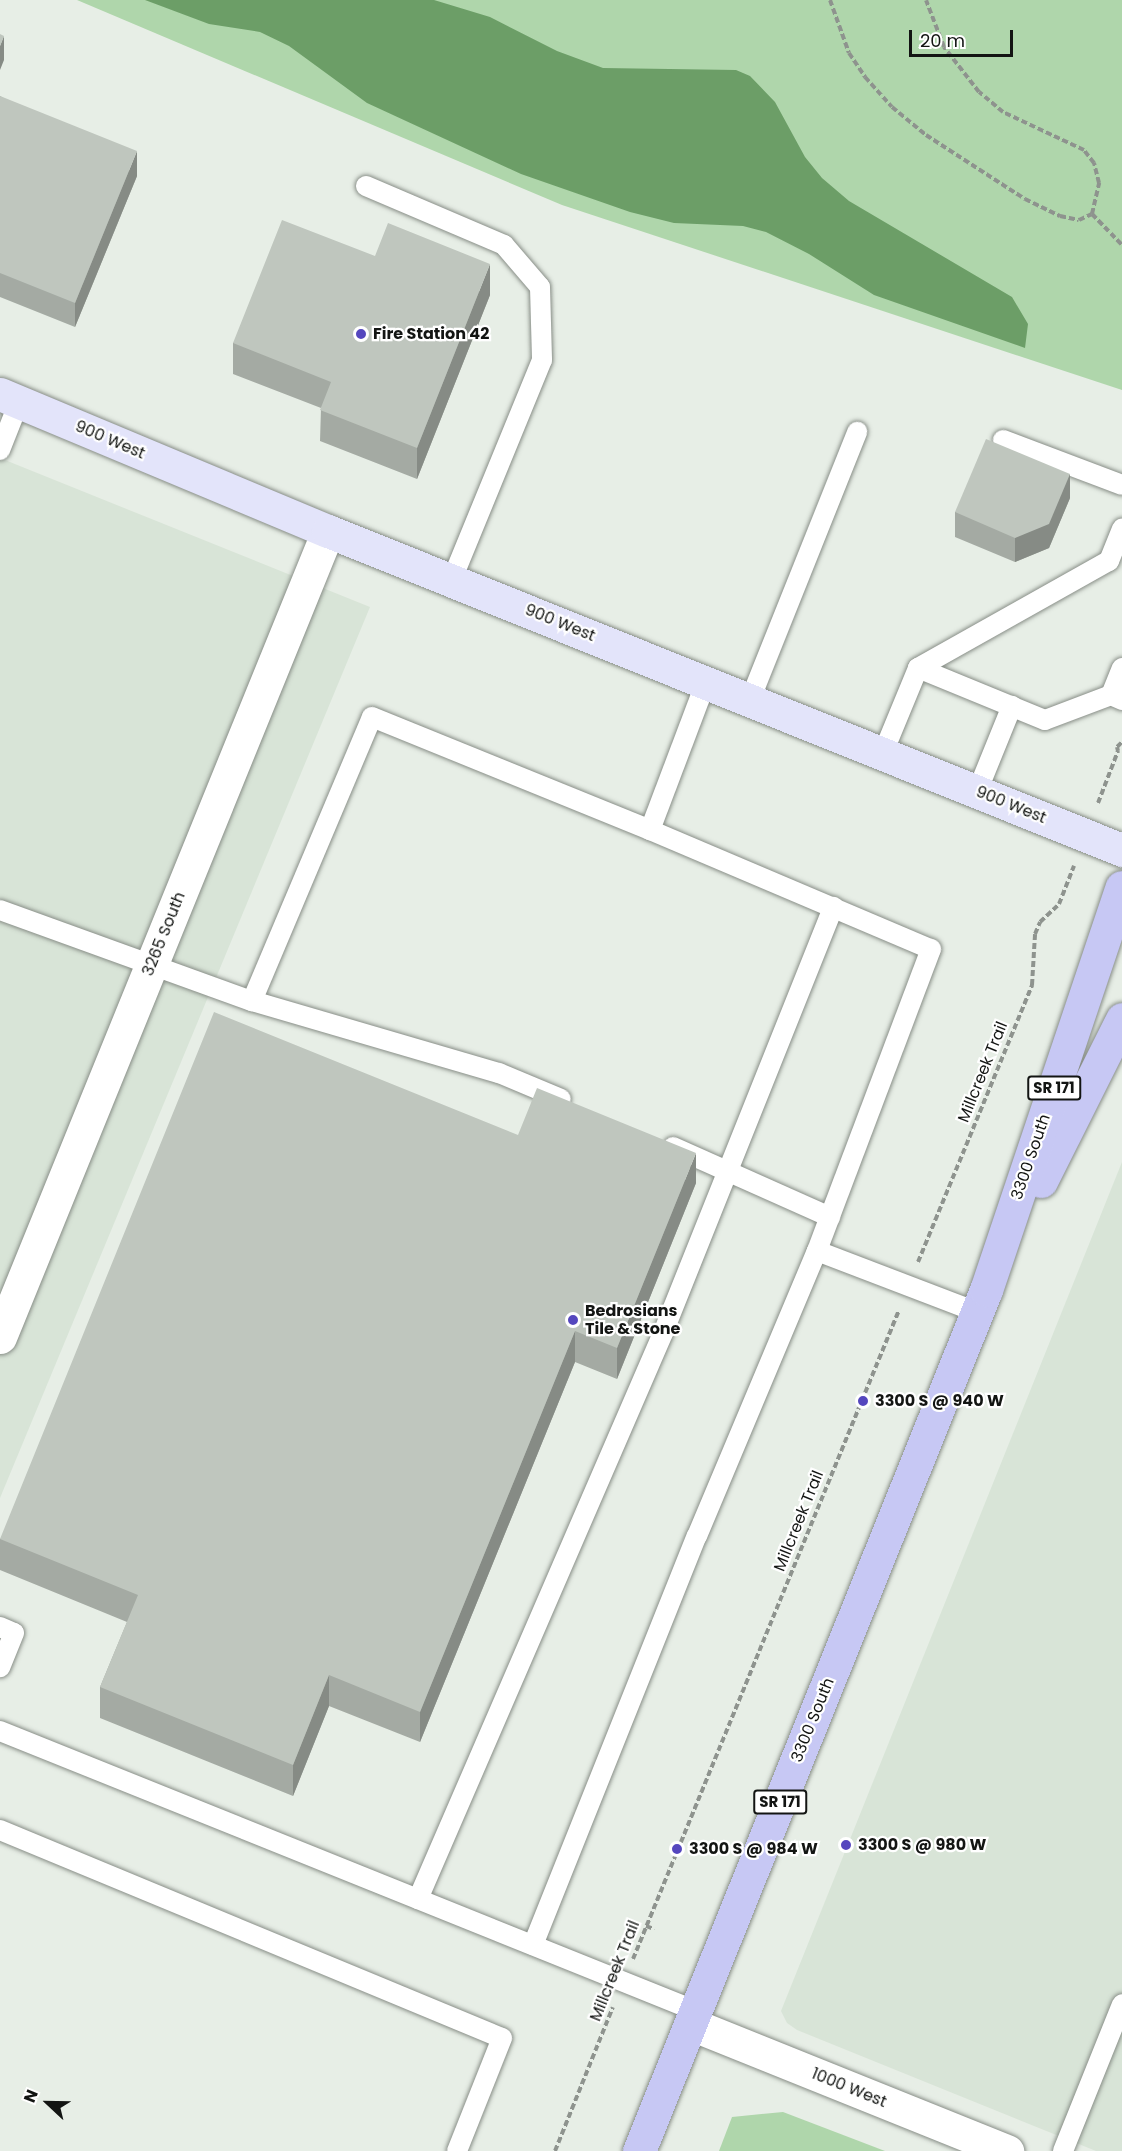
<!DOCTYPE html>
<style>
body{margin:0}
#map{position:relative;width:1122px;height:2151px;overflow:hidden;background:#e7eee6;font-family:Poppins,sans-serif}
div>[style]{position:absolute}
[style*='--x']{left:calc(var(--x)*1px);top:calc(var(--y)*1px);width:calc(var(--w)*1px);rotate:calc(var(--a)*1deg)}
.built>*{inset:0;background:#d8e4d7}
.green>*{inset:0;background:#afd6ab}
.water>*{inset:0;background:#6c9e67}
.path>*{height:4px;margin-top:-2px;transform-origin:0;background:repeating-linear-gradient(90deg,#8e938e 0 6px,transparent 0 9px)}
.roads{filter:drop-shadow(0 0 2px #888e87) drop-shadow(0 0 2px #888e87)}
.service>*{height:20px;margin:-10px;padding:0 10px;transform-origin:10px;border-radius:10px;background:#fff}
.minor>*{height:33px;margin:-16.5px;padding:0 16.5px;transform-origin:16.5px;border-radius:16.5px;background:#fff}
.secondary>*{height:33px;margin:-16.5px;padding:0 16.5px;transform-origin:16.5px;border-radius:16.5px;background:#e3e4fa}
.primary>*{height:33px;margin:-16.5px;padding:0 16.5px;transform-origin:16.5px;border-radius:16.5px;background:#c7c8f4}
.wall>*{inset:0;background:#a4aaa3}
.shaded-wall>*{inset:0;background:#868b85}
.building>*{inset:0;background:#bfc6be}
.dots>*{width:16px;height:16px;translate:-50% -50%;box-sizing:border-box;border:3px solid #fff;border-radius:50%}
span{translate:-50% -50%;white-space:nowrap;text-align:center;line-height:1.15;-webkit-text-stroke:4.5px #fff;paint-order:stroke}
.shield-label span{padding:2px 4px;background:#fff;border:2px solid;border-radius:4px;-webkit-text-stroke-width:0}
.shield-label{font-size:15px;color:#131513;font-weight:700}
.poi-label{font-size:16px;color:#131513;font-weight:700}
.left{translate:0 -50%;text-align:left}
.street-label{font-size:16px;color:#131513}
.north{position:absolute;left:18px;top:2073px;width:60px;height:60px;-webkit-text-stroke:4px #fff;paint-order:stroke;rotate:292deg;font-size:16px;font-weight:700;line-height:24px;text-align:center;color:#131513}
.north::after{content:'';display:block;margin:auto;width:21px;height:27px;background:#131513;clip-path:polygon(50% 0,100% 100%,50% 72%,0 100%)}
.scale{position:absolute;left:909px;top:30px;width:104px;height:27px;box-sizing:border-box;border:3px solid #131513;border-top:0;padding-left:8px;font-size:18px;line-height:21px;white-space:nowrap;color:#131513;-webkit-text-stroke:4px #fff;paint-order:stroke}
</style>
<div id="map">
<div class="built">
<div style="clip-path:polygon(0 458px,370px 607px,0 1498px)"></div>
<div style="clip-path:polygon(1122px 1162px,1122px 2151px,1096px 2151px,797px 2030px,787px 2023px,781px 2011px)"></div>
</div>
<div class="green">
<div style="clip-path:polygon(77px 0,1122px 0,1122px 390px,562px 205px)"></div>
<div style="clip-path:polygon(783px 2112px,885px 2151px,719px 2151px,732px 2117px)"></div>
</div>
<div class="water">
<div style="clip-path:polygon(145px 0,434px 0,490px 17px,557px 51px,603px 68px,736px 70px,750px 76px,775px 102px,805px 157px,822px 178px,849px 201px,1012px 297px,1028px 324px,1025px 348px,874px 295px,809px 254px,766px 232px,743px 226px,674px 223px,630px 212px,521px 174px,367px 103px,289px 46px,260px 32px,209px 24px)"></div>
</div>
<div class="path">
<div style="--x:830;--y:0;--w:56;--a:70.3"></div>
<div style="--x:849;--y:53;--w:29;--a:56"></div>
<div style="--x:865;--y:77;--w:40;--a:48"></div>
<div style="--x:892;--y:107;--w:44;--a:39.5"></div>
<div style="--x:926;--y:135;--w:118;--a:32.9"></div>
<div style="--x:1025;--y:199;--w:39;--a:26"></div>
<div style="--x:1060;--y:216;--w:19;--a:12"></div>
<div style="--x:1079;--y:220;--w:14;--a:-25"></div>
<div style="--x:1092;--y:214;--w:32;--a:-77"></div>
<div style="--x:1099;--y:183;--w:21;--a:-104"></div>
<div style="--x:1094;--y:163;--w:16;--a:-128"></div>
<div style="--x:1084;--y:150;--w:89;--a:-154.9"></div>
<div style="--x:1003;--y:112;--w:31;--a:-140"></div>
<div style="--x:979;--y:92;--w:57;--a:-127.9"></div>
<div style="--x:944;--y:47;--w:50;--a:-111"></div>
<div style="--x:1092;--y:214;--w:43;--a:45.9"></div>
<div style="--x:1098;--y:803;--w:56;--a:-69"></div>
<div style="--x:1118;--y:751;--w:4;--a:-104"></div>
<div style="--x:1117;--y:747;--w:7;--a:-45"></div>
<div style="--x:918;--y:1262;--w:300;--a:-67.6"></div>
<div style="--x:1032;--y:985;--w:51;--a:-86.6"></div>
<div style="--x:1035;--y:934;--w:13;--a:-67"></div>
<div style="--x:1040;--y:922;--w:26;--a:-43"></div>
<div style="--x:1059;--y:904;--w:41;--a:-68.5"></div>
<div style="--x:646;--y:1926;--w:9;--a:21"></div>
<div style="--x:633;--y:1959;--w:701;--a:-67.71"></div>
<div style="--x:555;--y:2151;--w:155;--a:-68.1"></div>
</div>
<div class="roads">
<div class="service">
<div style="--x:366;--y:186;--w:150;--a:23.1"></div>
<div style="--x:504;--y:245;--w:55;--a:49.4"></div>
<div style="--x:540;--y:287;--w:73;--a:88.4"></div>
<div style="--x:542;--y:360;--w:237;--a:112.3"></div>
<div style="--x:1003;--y:440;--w:127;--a:20.7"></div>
<div style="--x:0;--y:450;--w:52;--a:-68.4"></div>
<div style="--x:918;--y:668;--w:137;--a:22.3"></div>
<div style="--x:1045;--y:720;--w:71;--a:-20.7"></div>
<div style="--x:1111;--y:695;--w:12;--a:24"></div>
<div style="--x:1111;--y:695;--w:29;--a:-68"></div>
<div style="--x:750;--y:700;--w:289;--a:-68.2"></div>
<div style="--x:883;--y:753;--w:92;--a:-67.6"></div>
<div style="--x:918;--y:668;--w:219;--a:-29.3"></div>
<div style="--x:1109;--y:561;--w:35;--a:-68"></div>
<div style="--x:977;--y:792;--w:93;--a:-67.9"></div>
<div style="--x:650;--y:830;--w:158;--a:-69.3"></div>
<div style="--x:0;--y:910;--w:268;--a:19.9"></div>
<div style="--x:252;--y:1001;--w:308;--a:-67.1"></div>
<div style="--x:372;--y:717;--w:300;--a:22.1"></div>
<div style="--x:650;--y:830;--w:305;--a:23"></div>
<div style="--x:931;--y:949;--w:323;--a:110.7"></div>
<div style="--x:817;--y:1251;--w:171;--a:20.9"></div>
<div style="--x:252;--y:1001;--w:257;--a:16.3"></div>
<div style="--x:499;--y:1073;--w:67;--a:22.8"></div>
<div style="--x:673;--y:1147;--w:172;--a:24"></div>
<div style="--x:0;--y:1627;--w:15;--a:23"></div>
<div style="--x:14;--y:1633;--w:37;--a:112"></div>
<div style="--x:0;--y:1731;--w:750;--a:21.91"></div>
<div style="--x:0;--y:1830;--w:543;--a:22.51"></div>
<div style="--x:502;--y:2038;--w:122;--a:111.7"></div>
<div style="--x:418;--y:1899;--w:617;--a:-66.59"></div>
<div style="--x:663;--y:1333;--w:459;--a:-68.2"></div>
<div style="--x:533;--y:1945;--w:441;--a:-68.2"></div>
<div style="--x:697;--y:1536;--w:309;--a:-67.2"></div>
<div style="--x:1063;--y:2151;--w:158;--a:-68.1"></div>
</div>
<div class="minor">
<div style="--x:0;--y:1337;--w:870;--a:-67.86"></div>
<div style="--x:691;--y:2024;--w:341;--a:21.9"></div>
</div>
<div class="secondary">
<div style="--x:0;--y:394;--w:355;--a:22.7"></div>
<div style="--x:328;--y:531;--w:856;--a:21.89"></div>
</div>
<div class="primary">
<div style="--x:1041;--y:1181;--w:181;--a:-63.4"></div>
<div style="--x:639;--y:2151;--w:928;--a:-68.05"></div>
<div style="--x:986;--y:1290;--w:425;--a:-71.4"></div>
</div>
</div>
<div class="wall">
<div style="clip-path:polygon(0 96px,137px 176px,75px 327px,0 297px)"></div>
<div style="clip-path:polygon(375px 256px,490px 295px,417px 479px,320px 441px,321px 408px,233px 374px,233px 343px)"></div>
<div style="clip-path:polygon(1070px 498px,1049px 548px,1015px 562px,955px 537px,955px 512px)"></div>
<div style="clip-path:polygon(518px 1135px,696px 1183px,617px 1379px,575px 1362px,420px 1742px,329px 1706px,293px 1796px,100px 1718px,100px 1687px,127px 1622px,0 1570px,0 1539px)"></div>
</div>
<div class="shaded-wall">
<div style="clip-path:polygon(4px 36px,4px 60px,0 70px,0 46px)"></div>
<div style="clip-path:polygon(137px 151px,137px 176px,75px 327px,75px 303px)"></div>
<div style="clip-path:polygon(490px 264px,490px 295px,417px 479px,417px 448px)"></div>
<div style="clip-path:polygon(1070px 474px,1070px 498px,1049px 548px,1015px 562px,1015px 538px)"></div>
<div style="clip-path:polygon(696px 1153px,696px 1183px,617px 1379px,617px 1348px)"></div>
<div style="clip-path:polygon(575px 1331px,575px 1362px,420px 1742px,420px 1712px)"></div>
<div style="clip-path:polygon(329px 1675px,329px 1706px,293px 1796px,293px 1765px)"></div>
</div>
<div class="building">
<div style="clip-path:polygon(0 34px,4px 36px,0 46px)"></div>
<div style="clip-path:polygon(0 96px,137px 151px,75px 303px,0 273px)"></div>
<div style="clip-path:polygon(282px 220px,375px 256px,388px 223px,490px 264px,417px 448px,320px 410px,331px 382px,233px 343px)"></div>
<div style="clip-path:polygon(986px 439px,1070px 474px,1049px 524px,1015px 538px,955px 512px)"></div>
<div style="clip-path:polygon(214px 1012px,518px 1135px,537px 1088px,696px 1153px,617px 1348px,575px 1331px,420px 1712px,329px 1675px,293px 1765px,100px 1687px,138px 1595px,0 1539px)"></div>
</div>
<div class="dots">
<div style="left:361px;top:334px;background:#5547be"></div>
<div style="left:573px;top:1320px;background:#5547be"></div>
<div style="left:863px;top:1401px;background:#5547be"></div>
<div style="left:846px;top:1845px;background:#5547be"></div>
<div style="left:677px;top:1849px;background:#5547be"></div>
</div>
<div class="shield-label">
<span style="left:1054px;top:1088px">SR 171</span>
<span style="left:780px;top:1802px">SR 171</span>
</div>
<div class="poi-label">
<span class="left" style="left:373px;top:334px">Fire Station 42</span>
<span class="left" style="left:585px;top:1320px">Bedrosians<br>Tile &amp; Stone</span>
<span class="left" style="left:875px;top:1401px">3300 S @ 940 W</span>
<span class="left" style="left:858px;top:1845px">3300 S @ 980 W</span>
<span class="left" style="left:689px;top:1849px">3300 S @ 984 W</span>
</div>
<div class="street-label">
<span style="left:110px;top:440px;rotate:23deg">900 West</span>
<span style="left:560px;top:623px;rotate:22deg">900 West</span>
<span style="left:1011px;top:805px;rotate:22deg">900 West</span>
<span style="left:164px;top:934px;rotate:-68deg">3265 South</span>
<span style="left:983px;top:1072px;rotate:-68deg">Millcreek Trail</span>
<span style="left:1031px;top:1157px;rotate:-71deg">3300 South</span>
<span style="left:799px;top:1521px;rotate:-68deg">Millcreek Trail</span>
<span style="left:813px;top:1720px;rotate:-68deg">3300 South</span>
<span style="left:615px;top:1971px;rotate:-68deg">Millcreek Trail</span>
<span style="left:849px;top:2088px;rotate:22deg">1000 West</span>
</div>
<div class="north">N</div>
<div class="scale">20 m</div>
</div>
